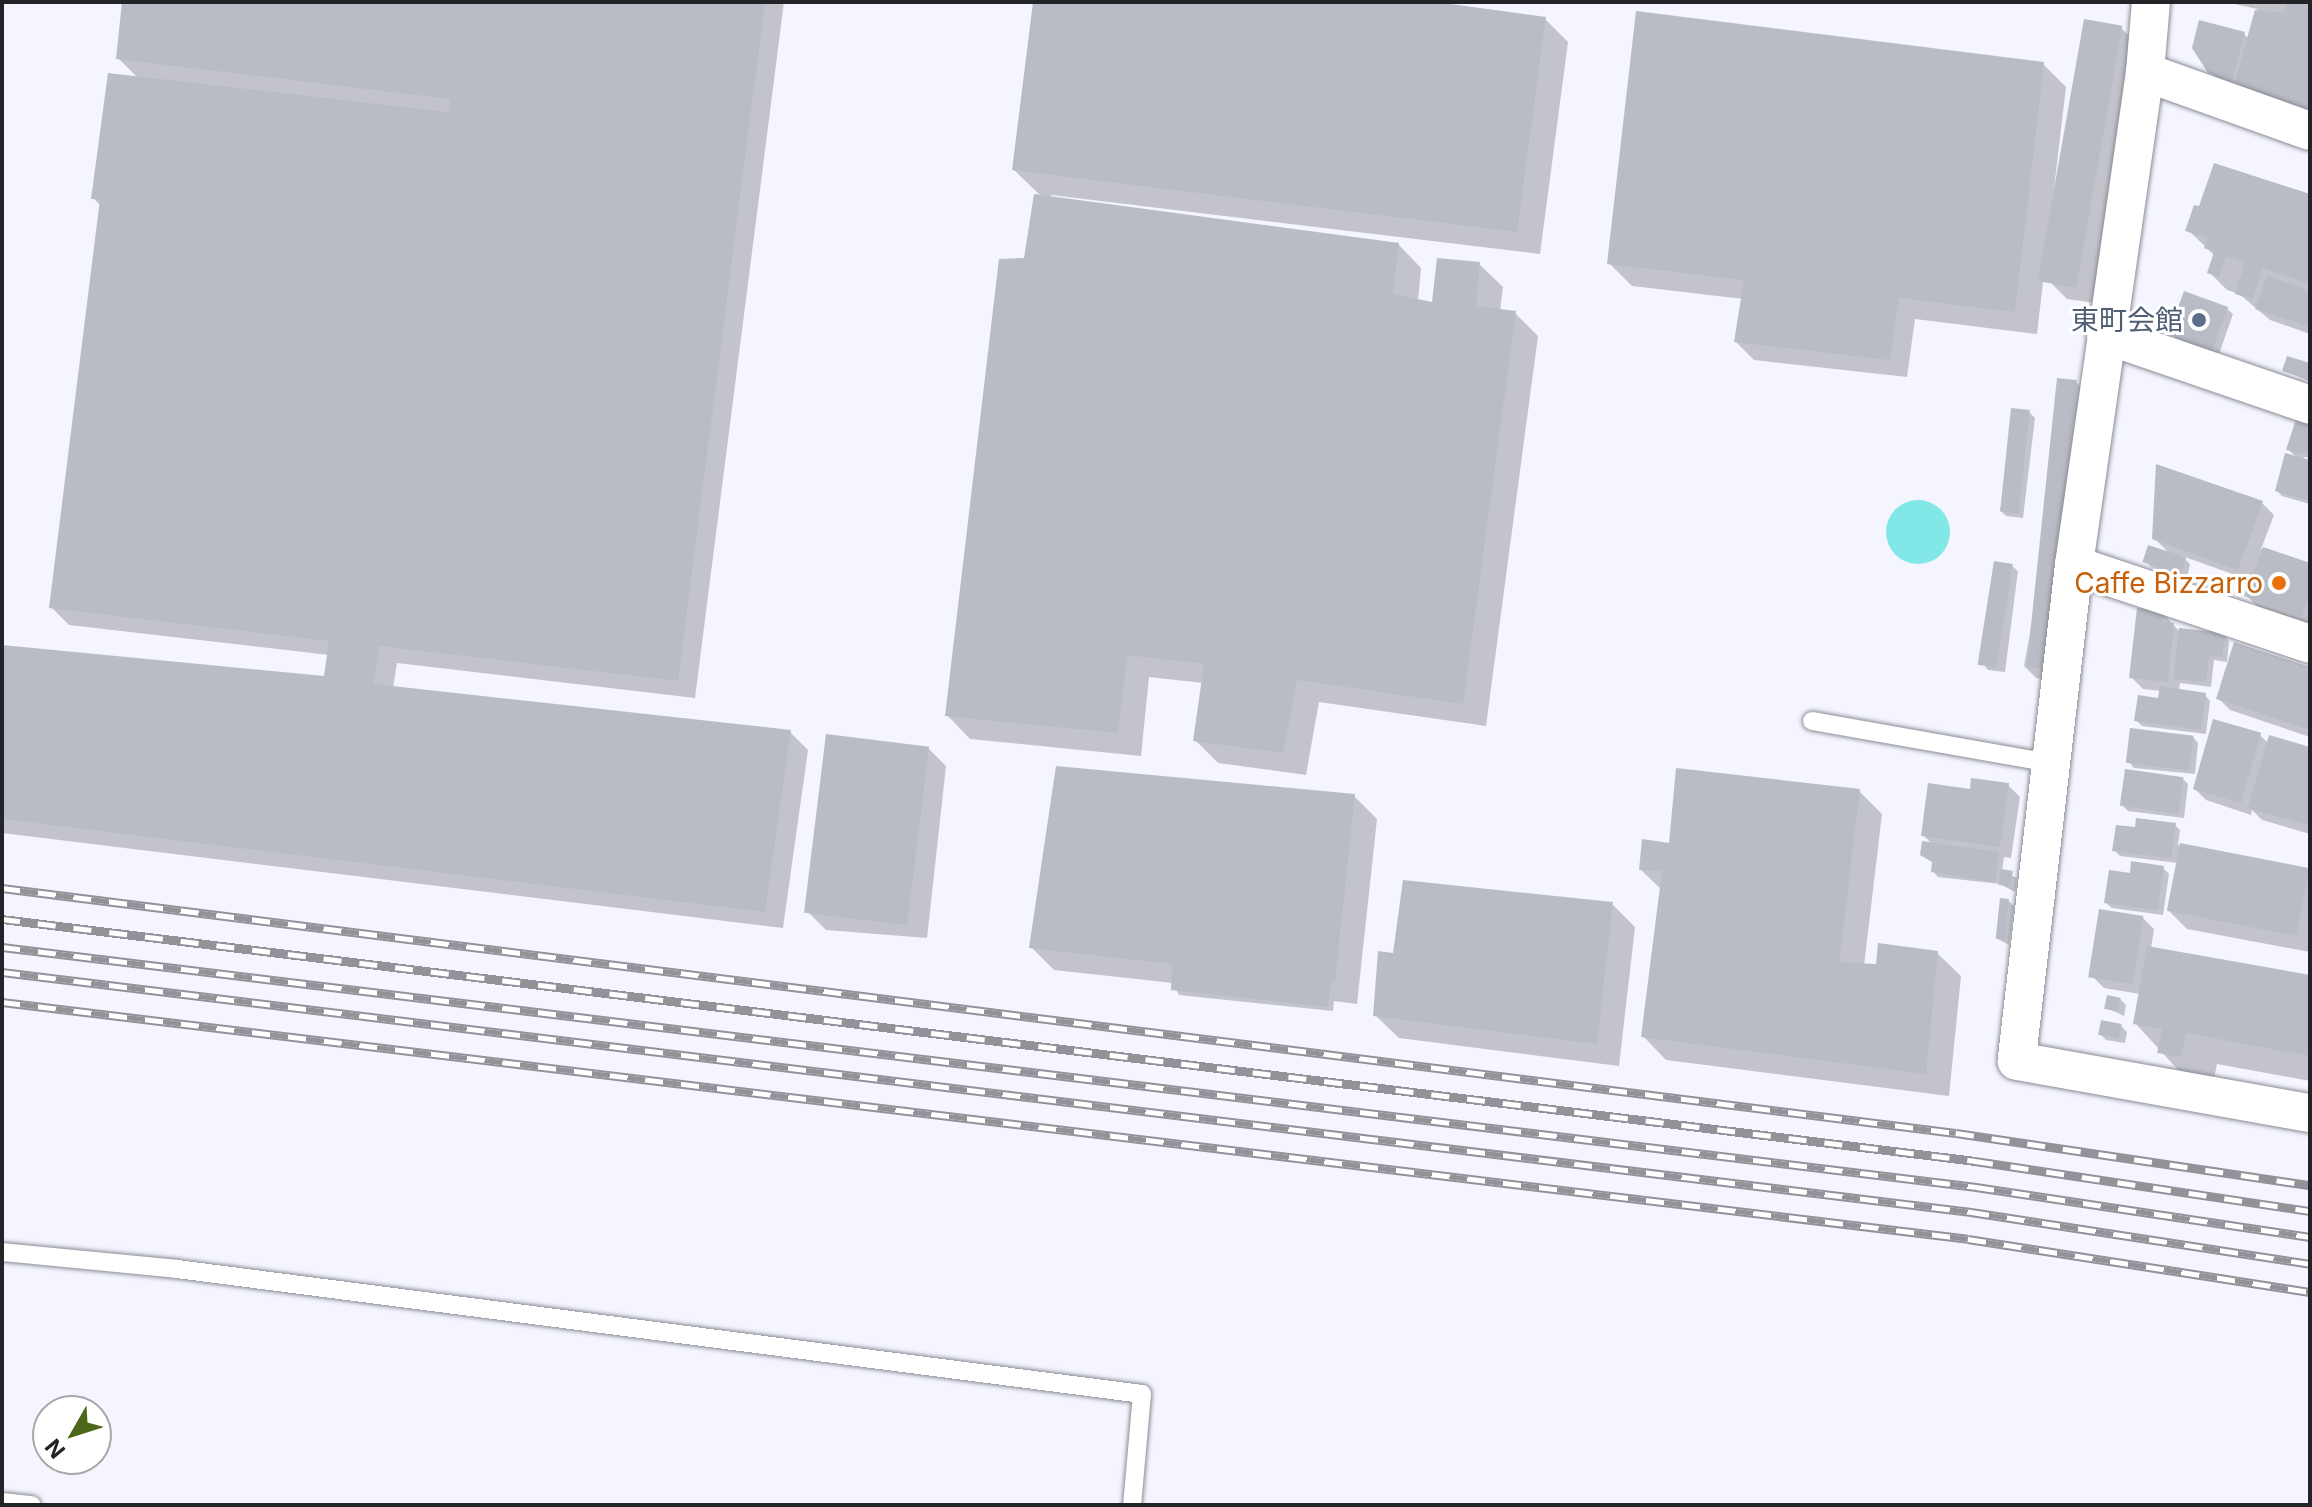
<!DOCTYPE html>
<meta charset="utf-8">
<style>
body{margin:0}
#map{position:relative;width:2312px;height:1507px;overflow:hidden;background:#f4f5fe;font-family:Inter,"Noto Sans JP",sans-serif}
div>[style]{position:absolute}
[style*='--x']{left:calc(var(--x)*1px);top:calc(var(--y)*1px);width:calc(var(--w)*1px);rotate:calc(var(--a)*1deg)}
.water>*{inset:0;background:#81e7e7}
.round{border-radius:50%}
.shadow>*{inset:0;background:#0003}
.building>*{inset:0;background:#b9bbc5;transform-origin:0 0}
.roads{filter:drop-shadow(0 0 2px #8a8c96) drop-shadow(0 0 2px #8a8c96)}
.service>*{height:18px;margin:-9px;padding:0 9px;transform-origin:9px;border-radius:9px;background:#fff}
.minor>*{height:38px;margin:-19px;padding:0 19px;transform-origin:19px;border-radius:19px;background:#fff}
.rail>*{height:9px;margin-top:-4.5px;transform-origin:0;background:repeating-linear-gradient(90deg,#fff 0 18px,#929399 0 36px);box-sizing:border-box;border-block:2px solid #929399}
.dots>*{width:22px;height:22px;translate:-50% -50%;box-sizing:border-box;border:4px solid #fff;border-radius:50%}
span{translate:-50% -50%;white-space:nowrap;text-align:center;line-height:1.15;-webkit-text-stroke:6px #fff;paint-order:stroke}
.service-label{font-size:28px;color:#4e5e75}
.right{translate:-100% -50%;text-align:right}
.food-label{font-size:28px;color:#c56008}
.frame{position:absolute;inset:0;border:4px solid #232428;pointer-events:none}
.north{position:absolute;left:32px;top:1395px;width:80px;height:80px;box-sizing:border-box;background:#fff;border:2px solid #a7a7a9;border-radius:50%;rotate:231deg;font-size:22px;font-weight:700;line-height:32px;text-align:center;color:#232428}
.north::after{content:'';display:block;margin:auto;width:28px;height:36px;background:#4d6719;clip-path:polygon(50% 0,100% 100%,50% 72%,0 100%)}
</style>
<div id="map">
<div class="water">
<div class="round" style="left:1886px;top:500px;width:64px;height:64px"></div>
</div>
<div class="shadow">
<div style="clip-path:polygon(124px 2px,784px 2px,695px 698px,397px 663px,393px 688px,790px 732px,808px 750px,783px 928px,2px 833px,2px 647px,326px 678px,329px 655px,69px 625px,51px 607px,101px 206px,93px 198px,139px 79px,118px 58px)"></div>
<div style="clip-path:polygon(1035px 2px,1422px 2px,1545px 19px,1568px 42px,1540px 254px,1051px 195px,1051px 198px,1398px 244px,1421px 268px,1418px 301px,1434px 304px,1479px 264px,1503px 287px,1500px 311px,1515px 313px,1538px 336px,1486px 726px,1319px 702px,1306px 775px,1218px 763px,1195px 740px,1203px 683px,1149px 677px,1141px 756px,970px 739px,947px 715px,1026px 260px,1042px 197px,1014px 170px)"></div>
<div style="clip-path:polygon(2226px 2px,2310px 2px,2310px 121px,2216px 78px,2210px 72px,2244px 34px,2249px 39px,2257px 9px)"></div>
<div style="clip-path:polygon(2121px 28px,2139px 45px,2103px 304px,2067px 299px,2049px 281px)"></div>
<div style="clip-path:polygon(2043px 64px,2066px 87px,2037px 334px,1915px 319px,1907px 377px,1754px 360px,1736px 342px,1743px 299px,1632px 286px,1609px 263px)"></div>
<div style="clip-path:polygon(2310px 197px,2310px 334px,2270px 320px,2239px 294px,2227px 290px,2209px 272px,2215px 256px,2188px 230px)"></div>
<div style="clip-path:polygon(2227px 309px,2233px 314px,2219px 354px,2177px 339px,2171px 333px)"></div>
<div style="clip-path:polygon(2310px 365px,2310px 382px,2284px 370px)"></div>
<div style="clip-path:polygon(2076px 382px,2088px 394px,2054px 680px,2036px 678px,2024px 666px)"></div>
<div style="clip-path:polygon(2029px 412px,2035px 418px,2023px 518px,2006px 516px,2000px 510px)"></div>
<div style="clip-path:polygon(2310px 423px,2310px 458px,2304px 457px,2303px 460px,2310px 462px,2310px 504px,2282px 496px,2277px 491px,2297px 458px,2288px 449px)"></div>
<div style="clip-path:polygon(2262px 503px,2274px 515px,2261px 549px,2310px 566px,2310px 625px,2258px 607px,2246px 595px,2252px 581px,2182px 556px,2190px 564px,2187px 578px,2151px 567px,2145px 561px,2170px 554px,2154px 538px)"></div>
<div style="clip-path:polygon(2012px 566px,2018px 571px,2005px 672px,1988px 670px,1983px 664px)"></div>
<div style="clip-path:polygon(2163px 613px,2178px 630px,2224px 635px,2229px 641px,2227px 662px,2214px 660px,2211px 687px,2180px 683px,2179px 691px,2205px 695px,2210px 701px,2206px 734px,2142px 726px,2136px 720px,2160px 700px,2161px 691px,2143px 689px,2131px 677px)"></div>
<div style="clip-path:polygon(2310px 669px,2310px 737px,2230px 710px,2218px 698px)"></div>
<div style="clip-path:polygon(2260px 735px,2268px 743px,2310px 749px,2310px 834px,2262px 820px,2252px 810px,2251px 815px,2206px 800px,2194px 788px)"></div>
<div style="clip-path:polygon(2193px 737px,2198px 743px,2195px 774px,2134px 768px,2129px 762px)"></div>
<div style="clip-path:polygon(928px 748px,946px 766px,927px 938px,826px 930px,808px 912px)"></div>
<div style="clip-path:polygon(2182px 778px,2188px 784px,2184px 818px,2128px 811px,2123px 806px)"></div>
<div style="clip-path:polygon(2008px 785px,2020px 797px,2011px 858px,2004px 857px,2002px 871px,2017px 878px,2015px 892px,2000px 884px,1938px 877px,1933px 871px,1934px 863px,1922px 854px,1932px 844px,1923px 835px,1972px 791px)"></div>
<div style="clip-path:polygon(1859px 791px,1882px 814px,1864px 966px,1878px 967px,1937px 953px,1961px 976px,1949px 1096px,1666px 1060px,1643px 1036px,1662px 890px,1641px 870px,1671px 845px)"></div>
<div style="clip-path:polygon(1354px 796px,1377px 819px,1357px 1004px,1334px 1001px,1333px 1011px,1179px 995px,1173px 983px,1054px 970px,1031px 947px)"></div>
<div style="clip-path:polygon(2175px 825px,2180px 830px,2178px 845px,2310px 870px,2310px 952px,2187px 929px,2169px 911px,2178px 863px,2120px 856px,2114px 850px,2136px 830px)"></div>
<div style="clip-path:polygon(2163px 868px,2169px 874px,2163px 915px,2112px 908px,2106px 903px,2132px 875px)"></div>
<div style="clip-path:polygon(2009px 901px,2014px 906px,2009px 945px,1996px 938px)"></div>
<div style="clip-path:polygon(1612px 904px,1635px 927px,1619px 1066px,1399px 1038px,1375px 1015px)"></div>
<div style="clip-path:polygon(2142px 917px,2154px 929px,2151px 949px,2310px 977px,2310px 1081px,2217px 1064px,2212px 1088px,2191px 1084px,2135px 1023px,2140px 994px,2104px 988px,2092px 976px)"></div>
<div style="clip-path:polygon(2120px 999px,2126px 1005px,2124px 1016px,2107px 1008px)"></div>
<div style="clip-path:polygon(2121px 1026px,2127px 1032px,2125px 1043px,2106px 1040px,2100px 1034px)"></div>
</div>
<div class="building">
<div style="clip-path:polygon(122px 2px,765px 2px,678px 681px,379px 646px,374px 684px,791px 730px,765px 912px,2px 819px,2px 645px,324px 676px,329px 641px,49px 608px,100px 199px,91px 199px,108px 73px,448px 112px,450px 99px,116px 59px)"></div>
<div style="clip-path:polygon(1033px 2px,1436px 2px,1546px 17px,1517px 232px,1012px 170px)"></div>
<div style="clip-path:polygon(2287px 2px,2310px 2px,2310px 110px,2234px 84px,2255px 10px,2284px 13px)"></div>
<div style="clip-path:polygon(1636px 11px,2044px 62px,2015px 312px,1899px 298px,1890px 360px,1734px 342px,1744px 280px,1607px 264px)"></div>
<div style="left:2084px;top:19px;width:39px;height:266px;rotate:10deg"></div>
<div style="clip-path:polygon(2199px 20px,2245px 32px,2232px 82px,2208px 73px,2192px 48px)"></div>
<div style="clip-path:polygon(2214px 163px,2310px 194px,2310px 284px,2263px 268px,2253px 299px,2235px 294px,2245px 262px,2226px 256px,2219px 277px,2207px 273px,2214px 252px,2204px 248px,2208px 238px,2185px 231px,2194px 205px,2199px 206px)"></div>
<div style="clip-path:polygon(1034px 194px,1399px 243px,1393px 294px,1432px 302px,1437px 258px,1480px 262px,1476px 306px,1516px 311px,1463px 704px,1297px 680px,1283px 753px,1193px 741px,1204px 664px,1127px 655px,1118px 733px,945px 716px,999px 259px,1024px 258px)"></div>
<div style="clip-path:polygon(2267px 276px,2310px 291px,2310px 327px,2255px 309px)"></div>
<div style="left:2184px;top:291px;width:47px;height:46px;rotate:20deg"></div>
<div style="clip-path:polygon(2287px 356px,2310px 363px,2310px 380px,2282px 371px)"></div>
<div style="left:2057px;top:378px;width:20px;height:291px;rotate:6deg"></div>
<div style="left:2011px;top:408px;width:19px;height:104px;rotate:6deg"></div>
<div style="clip-path:polygon(2297px 416px,2310px 420px,2310px 455px,2286px 450px)"></div>
<div style="clip-path:polygon(2285px 453px,2310px 460px,2310px 501px,2275px 491px)"></div>
<div style="clip-path:polygon(2156px 464px,2263px 501px,2238px 570px,2152px 539px)"></div>
<div style="left:2148px;top:545px;width:40px;height:18px;rotate:18deg"></div>
<div style="clip-path:polygon(2263px 547px,2310px 563px,2310px 593px,2302px 616px,2244px 596px)"></div>
<div style="left:1994px;top:561px;width:19px;height:105px;rotate:9deg"></div>
<div style="clip-path:polygon(2137px 608px,2164px 611px,2163px 622px,2174px 623px,2168px 682px,2129px 678px)"></div>
<div style="clip-path:polygon(2179px 628px,2225px 633px,2222px 657px,2209px 655px,2206px 682px,2173px 679px)"></div>
<div style="clip-path:polygon(2234px 642px,2310px 667px,2310px 730px,2216px 699px)"></div>
<div style="clip-path:polygon(2160px 686px,2206px 693px,2201px 730px,2134px 721px,2138px 695px,2158px 698px)"></div>
<div style="left:2213px;top:719px;width:50px;height:73px;rotate:16deg"></div>
<div style="left:2130px;top:728px;width:64px;height:35px;rotate:7deg"></div>
<div style="left:826px;top:734px;width:104px;height:180px;rotate:7deg"></div>
<div style="clip-path:polygon(2269px 735px,2310px 747px,2310px 826px,2248px 808px)"></div>
<div style="clip-path:polygon(1056px 766px,1355px 794px,1335px 981px,1331px 981px,1328px 1007px,1171px 990px,1172px 964px,1029px 948px)"></div>
<div style="clip-path:polygon(1676px 768px,1860px 789px,1839px 962px,1876px 964px,1878px 943px,1938px 951px,1926px 1074px,1641px 1037px,1662px 871px,1639px 870px,1642px 839px,1669px 843px)"></div>
<div style="left:2125px;top:769px;width:59px;height:37px;rotate:8deg"></div>
<div style="clip-path:polygon(1971px 778px,2009px 783px,2000px 847px,1921px 836px,1928px 783px,1970px 789px)"></div>
<div style="clip-path:polygon(2136px 818px,2176px 823px,2171px 858px,2112px 851px,2116px 825px,2135px 827px)"></div>
<div style="clip-path:polygon(1922px 841px,1999px 852px,1995px 882px,1931px 872px,1932px 862px,1920px 855px)"></div>
<div style="left:2180px;top:843px;width:132px;height:69px;rotate:11deg"></div>
<div style="clip-path:polygon(2131px 861px,2164px 866px,2158px 910px,2104px 903px,2109px 870px,2130px 873px)"></div>
<div style="left:2001px;top:869px;width:12px;height:16px;rotate:9deg"></div>
<div style="clip-path:polygon(1403px 880px,1613px 902px,1597px 1044px,1373px 1016px,1378px 951px,1393px 953px)"></div>
<div style="left:2000px;top:898px;width:9px;height:41px;rotate:6deg"></div>
<div style="left:2099px;top:909px;width:45px;height:69px;rotate:9deg"></div>
<div style="clip-path:polygon(2147px 946px,2310px 975px,2310px 1056px,2186px 1033px,2181px 1057px,2157px 1053px,2162px 1029px,2133px 1024px)"></div>
<div style="left:2107px;top:995px;width:14px;height:14px;rotate:12deg"></div>
<div style="left:2101px;top:1020px;width:21px;height:15px;rotate:11deg"></div>
</div>
<div class="roads">
<div class="service">
<div style="--x:1812;--y:721;--w:243;--a:10"></div>
<div style="--x:2;--y:1252;--w:176;--a:5.5"></div>
<div style="--x:177;--y:1269;--w:973;--a:7.38"></div>
<div style="--x:1142;--y:1394;--w:111;--a:95.1"></div>
<div style="--x:2;--y:1502;--w:30;--a:6"></div>
</div>
<div class="minor">
<div style="--x:2151;--y:2;--w:70;--a:94.9"></div>
<div style="--x:2145;--y:72;--w:498;--a:98.2"></div>
<div style="--x:2074;--y:565;--w:499;--a:96.6"></div>
<div style="--x:2017;--y:1061;--w:298;--a:10.1"></div>
<div style="--x:2145;--y:72;--w:175;--a:19.7"></div>
<div style="--x:2106;--y:335;--w:216;--a:18.9"></div>
<div style="--x:2074;--y:565;--w:249;--a:18.5"></div>
</div>
</div>
<div class="rail">
<div style="--x:2;--y:888;--w:1969;--a:7.15"></div>
<div style="--x:1956;--y:1133;--w:358;--a:8.4"></div>
<div style="--x:2;--y:919;--w:1988;--a:6.99"></div>
<div style="--x:1975;--y:1161;--w:339;--a:8.5"></div>
<div style="--x:2;--y:947;--w:1989;--a:6.93"></div>
<div style="--x:1976;--y:1187;--w:338;--a:8.5"></div>
<div style="--x:2;--y:972;--w:1984;--a:6.95"></div>
<div style="--x:1971;--y:1212;--w:343;--a:8.7"></div>
<div style="--x:2;--y:1002;--w:1980;--a:6.87"></div>
<div style="--x:1968;--y:1239;--w:346;--a:8.8"></div>
</div>
<div class="dots">
<div style="left:2199px;top:320px;background:#5c6f8a"></div>
<div style="left:2279px;top:583px;background:#e8710a"></div>
</div>
<div class="service-label">
<span class="right" style="left:2183px;top:320px">東町会館</span>
</div>
<div class="food-label">
<span class="right" style="left:2263px;top:583px">Caffe Bizzarro</span>
</div>
<div class="frame"></div>
<div class="north">N</div>
</div>
